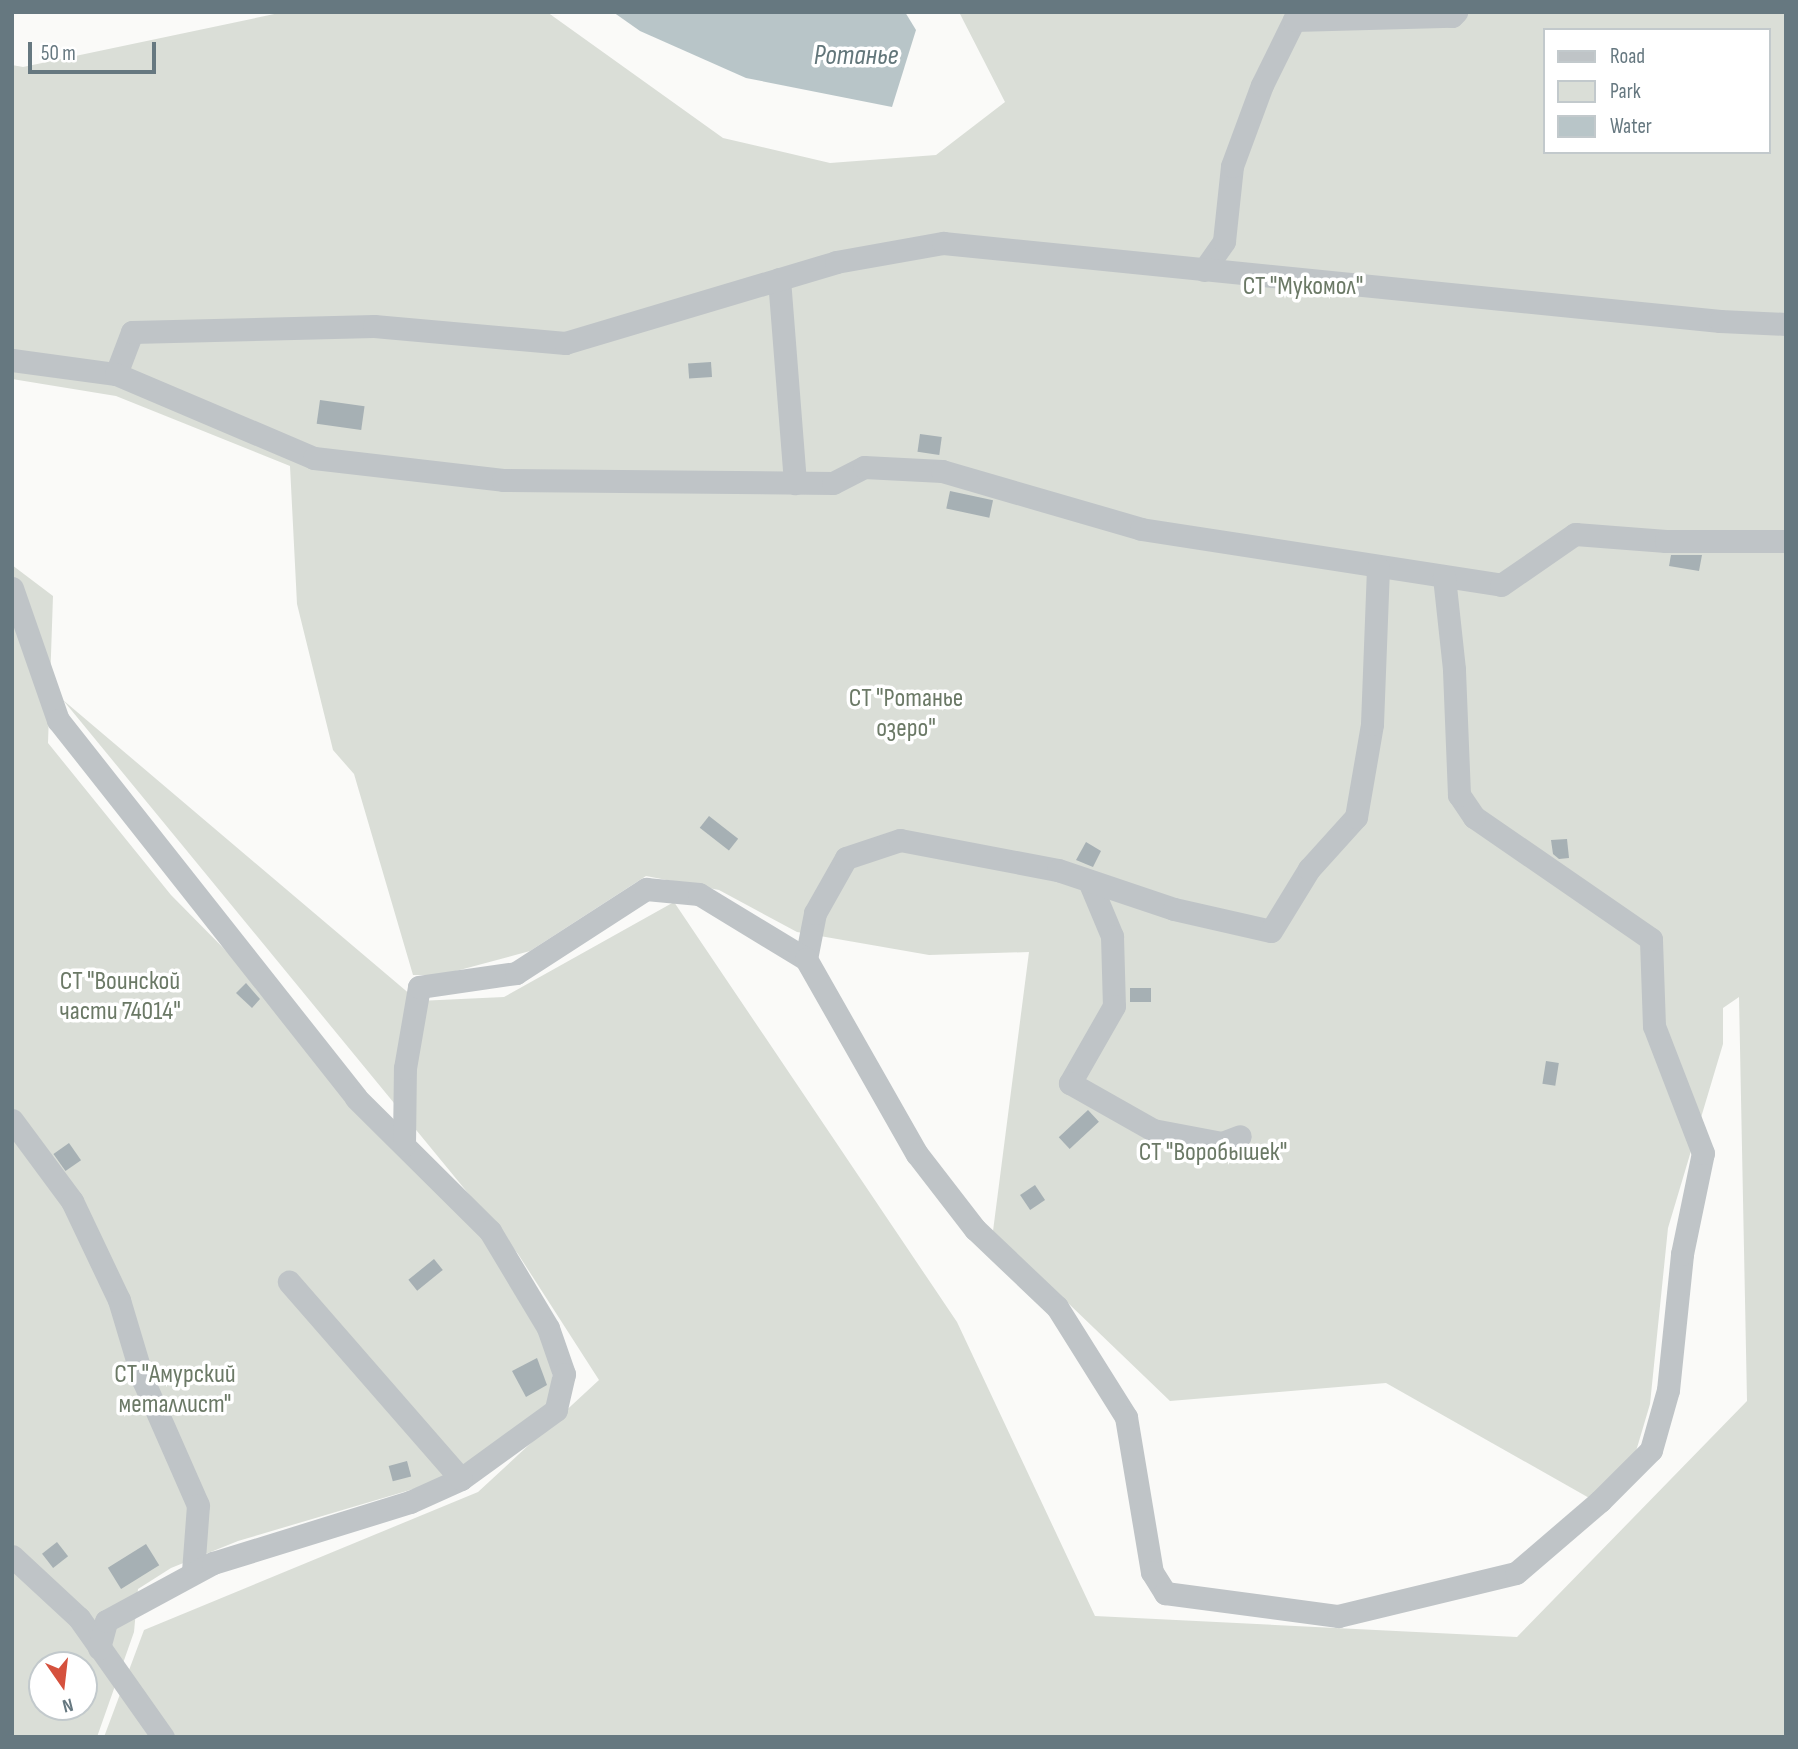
<!DOCTYPE html>
<meta charset="utf-8">
<style>
body{margin:0}
#map{position:relative;width:1798px;height:1749px;overflow:hidden;background:#fafaf8;font-family:"Sofia Sans Condensed",sans-serif}
div>[style]{position:absolute}
[style*='--x']{left:calc(var(--x)*1px);top:calc(var(--y)*1px);width:calc(var(--w)*1px);rotate:calc(var(--a)*1deg)}
.green>*{inset:0;background:#daded7}
.water>*{inset:0;background:#b8c5c8}
.building>*{inset:0;background:#a6b0b4;transform-origin:0 0}
.minor>*{height:23px;margin:-11.5px;padding:0 11.5px;transform-origin:11.5px;border-radius:11.5px;background:#bfc4c7}
span{translate:-50% -50%;white-space:nowrap;text-align:center;line-height:1.15;-webkit-text-stroke:7px #fff;paint-order:stroke}
.park-label{font-size:26px;color:#6b7966}
.water-label{font-size:28px;color:#62767a;font-style:italic}
.frame{position:absolute;inset:0;border:14px solid #667880;pointer-events:none}
.legend{position:absolute;left:1543px;top:28px;width:228px;height:126px;box-sizing:border-box;background:#fff;border:2px solid #c2c9cc;margin:0;padding:9px 12px;list-style:none;font-size:21px;color:#667880}
.legend li{display:flex;align-items:center;gap:14px;height:35px}
.legend b{width:35px;border:2px solid #c2c9cc}
.north{position:absolute;left:28px;top:1651px;width:70px;height:70px;box-sizing:border-box;background:#fff;border:2px solid #c2c9cc;border-radius:50%;rotate:166deg;font-size:19px;font-weight:700;line-height:28px;text-align:center;color:#667880}
.north::after{content:'';display:block;margin:auto;width:24px;height:32px;background:#d5513d;clip-path:polygon(50% 0,100% 100%,50% 72%,0 100%)}
.scale{position:absolute;left:28px;top:42px;width:128px;height:32px;box-sizing:border-box;border:4px solid #667880;border-top:0;padding-left:9px;font-size:21px;line-height:24px;white-space:nowrap;color:#667880;-webkit-text-stroke:5px #fff;paint-order:stroke}
</style>
<div id="map">
<div class="green">
<div style="clip-path:polygon(evenodd,284px 12px,547px 12px,723px 138px,830px 163px,936px 155px,1005px 102px,959px 12px,1786px 12px,1786px 1737px,104px 1737px,144px 1630px,478px 1492px,599px 1380px,518px 1254px,63px 700px,418px 1001px,504px 997px,674px 902px,957px 1322px,1095px 1616px,1517px 1637px,1747px 1401px,1739px 997px,1723px 1008px,1723px 1044px,1668px 1228px,1650px 1404px,1634px 1458px,1591px 1499px,1386px 1383px,1170px 1401px,993px 1231px,1029px 952px,929px 955px,797px 932px,719px 890px,646px 876px,530px 951px,441px 975px,413px 975px,354px 774px,333px 750px,297px 604px,290px 466px,116px 396px,12px 379px,12px 65px,23px 67px,284px 12px,1544px 30px,1768px 30px,1768px 152px,1544px 152px,1544px 30px)"></div>
<div style="clip-path:polygon(evenodd,12px 565px,53px 596px,48px 743px,171px 895px,245px 970px,477px 1225px,553px 1357px,551px 1405px,515px 1436px,427px 1485px,238px 1541px,171px 1568px,138px 1589px,134px 1632px,97px 1737px,12px 1737px,12px 565px,42px 1665px,84px 1665px,84px 1707px,42px 1707px,42px 1665px)"></div>
</div>
<div class="water">
<div style="clip-path:polygon(613px 12px,905px 12px,916px 30px,892px 107px,746px 78px,640px 31px)"></div>
</div>
<div class="building">
<div style="left:711px;top:362px;width:15px;height:23px;rotate:86deg"></div>
<div style="left:320px;top:400px;width:45px;height:24px;rotate:8deg"></div>
<div style="left:920px;top:434px;width:22px;height:18px;rotate:8deg"></div>
<div style="left:950px;top:491px;width:44px;height:18px;rotate:12deg"></div>
<div style="clip-path:polygon(1671px 555px,1702px 555px,1699px 571px,1669px 566px)"></div>
<div style="left:709px;top:816px;width:37px;height:15px;rotate:38deg"></div>
<div style="clip-path:polygon(1567px 839px,1569px 858px,1559px 859px,1553px 854px,1551px 840px)"></div>
<div style="clip-path:polygon(1086px 842px,1101px 851px,1093px 867px,1076px 860px)"></div>
<div style="clip-path:polygon(246px 983px,260px 999px,252px 1008px,236px 993px)"></div>
<div style="left:1151px;top:988px;width:14px;height:21px;rotate:90deg"></div>
<div style="left:1546px;top:1061px;width:13px;height:23px;rotate:9deg"></div>
<div style="left:1088px;top:1110px;width:16px;height:40px;rotate:47deg"></div>
<div style="left:69px;top:1143px;width:21px;height:19px;rotate:55deg"></div>
<div style="left:1035px;top:1185px;width:18px;height:18px;rotate:56deg"></div>
<div style="left:434px;top:1259px;width:14px;height:33px;rotate:51deg"></div>
<div style="clip-path:polygon(537px 1358px,547px 1385px,526px 1397px,512px 1371px)"></div>
<div style="left:407px;top:1461px;width:16px;height:19px;rotate:75deg"></div>
<div style="left:57px;top:1542px;width:18px;height:19px;rotate:52deg"></div>
<div style="left:146px;top:1544px;width:25px;height:45px;rotate:58deg"></div>
</div>
<div class="minor">
<div style="--x:1204;--y:270;--w:35;--a:-55"></div>
<div style="--x:1224;--y:241;--w:75;--a:-83.9"></div>
<div style="--x:1232;--y:166;--w:86;--a:-69.7"></div>
<div style="--x:1262;--y:85;--w:72;--a:-63.8"></div>
<div style="--x:1294;--y:20;--w:158;--a:-1.5"></div>
<div style="--x:1452;--y:16;--w:6;--a:-45"></div>
<div style="--x:779;--y:279;--w:205;--a:85.5"></div>
<div style="--x:12;--y:360;--w:105;--a:7.7"></div>
<div style="--x:116;--y:374;--w:45;--a:-69.1"></div>
<div style="--x:132;--y:332;--w:242;--a:-1.4"></div>
<div style="--x:374;--y:326;--w:192;--a:5.1"></div>
<div style="--x:565;--y:343;--w:283;--a:-16.6"></div>
<div style="--x:836;--y:262;--w:109;--a:-10.1"></div>
<div style="--x:943;--y:243;--w:781;--a:5.73"></div>
<div style="--x:1720;--y:321;--w:66;--a:2.6"></div>
<div style="--x:116;--y:374;--w:215;--a:23"></div>
<div style="--x:314;--y:458;--w:190;--a:6.6"></div>
<div style="--x:503;--y:480;--w:330;--a:0.5"></div>
<div style="--x:833;--y:483;--w:35;--a:-27"></div>
<div style="--x:864;--y:467;--w:78;--a:2.9"></div>
<div style="--x:942;--y:471;--w:207;--a:16.2"></div>
<div style="--x:1141;--y:529;--w:364;--a:8.8"></div>
<div style="--x:1501;--y:585;--w:90;--a:-34.6"></div>
<div style="--x:1575;--y:534;--w:91;--a:4.4"></div>
<div style="--x:1666;--y:541;--w:120;--a:0"></div>
<div style="--x:12;--y:588;--w:140;--a:70.8"></div>
<div style="--x:58;--y:720;--w:481;--a:51.7"></div>
<div style="--x:356;--y:1098;--w:189;--a:44.8"></div>
<div style="--x:490;--y:1231;--w:113;--a:59.1"></div>
<div style="--x:548;--y:1328;--w:49;--a:70.8"></div>
<div style="--x:564;--y:1374;--w:37;--a:103"></div>
<div style="--x:556;--y:1410;--w:117;--a:144"></div>
<div style="--x:1089;--y:881;--w:60;--a:67.3"></div>
<div style="--x:1112;--y:936;--w:70;--a:88.4"></div>
<div style="--x:1114;--y:1006;--w:89;--a:119.7"></div>
<div style="--x:1070;--y:1083;--w:95;--a:29.5"></div>
<div style="--x:1153;--y:1130;--w:70;--a:10.7"></div>
<div style="--x:1222;--y:1143;--w:19;--a:-21"></div>
<div style="--x:806;--y:959;--w:47;--a:-78.9"></div>
<div style="--x:815;--y:913;--w:63;--a:-60.6"></div>
<div style="--x:846;--y:858;--w:57;--a:-18.4"></div>
<div style="--x:900;--y:840;--w:161;--a:10.8"></div>
<div style="--x:1058;--y:870;--w:122;--a:18.6"></div>
<div style="--x:1174;--y:909;--w:99;--a:12.8"></div>
<div style="--x:1271;--y:931;--w:73;--a:-58.5"></div>
<div style="--x:1309;--y:869;--w:70;--a:-47.9"></div>
<div style="--x:1356;--y:817;--w:94;--a:-80.2"></div>
<div style="--x:1372;--y:724;--w:156;--a:-87.8"></div>
<div style="--x:12;--y:1120;--w:101;--a:53.5"></div>
<div style="--x:72;--y:1201;--w:110;--a:64.6"></div>
<div style="--x:119;--y:1300;--w:84;--a:73.3"></div>
<div style="--x:143;--y:1380;--w:137;--a:66.3"></div>
<div style="--x:198;--y:1505;--w:67;--a:94.3"></div>
<div style="--x:404;--y:1145;--w:77;--a:-89.3"></div>
<div style="--x:405;--y:1068;--w:82;--a:-80.2"></div>
<div style="--x:419;--y:987;--w:98;--a:-8.2"></div>
<div style="--x:516;--y:973;--w:155;--a:-32.9"></div>
<div style="--x:646;--y:889;--w:53;--a:5.4"></div>
<div style="--x:699;--y:894;--w:125;--a:31.3"></div>
<div style="--x:806;--y:959;--w:224;--a:60.4"></div>
<div style="--x:917;--y:1154;--w:95;--a:52.3"></div>
<div style="--x:975;--y:1229;--w:113;--a:43.6"></div>
<div style="--x:1057;--y:1307;--w:130;--a:57.9"></div>
<div style="--x:1126;--y:1417;--w:157;--a:80.5"></div>
<div style="--x:1152;--y:1572;--w:25;--a:58"></div>
<div style="--x:1165;--y:1593;--w:175;--a:7.6"></div>
<div style="--x:1338;--y:1616;--w:183;--a:-13.6"></div>
<div style="--x:1516;--y:1573;--w:111;--a:-40.6"></div>
<div style="--x:1600;--y:1501;--w:72;--a:-45"></div>
<div style="--x:1651;--y:1450;--w:62;--a:-74.2"></div>
<div style="--x:1668;--y:1390;--w:137;--a:-84.1"></div>
<div style="--x:1682;--y:1254;--w:103;--a:-78.3"></div>
<div style="--x:1703;--y:1153;--w:136;--a:-111.1"></div>
<div style="--x:1654;--y:1026;--w:87;--a:-92"></div>
<div style="--x:1651;--y:939;--w:215;--a:-145.4"></div>
<div style="--x:1474;--y:817;--w:27;--a:-124"></div>
<div style="--x:1459;--y:795;--w:126;--a:-92.3"></div>
<div style="--x:1454;--y:669;--w:93;--a:-96.2"></div>
<div style="--x:12;--y:1556;--w:91;--a:42.8"></div>
<div style="--x:79;--y:1618;--w:146;--a:54.8"></div>
<div style="--x:99;--y:1648;--w:28;--a:-75"></div>
<div style="--x:106;--y:1621;--w:122;--a:-28.5"></div>
<div style="--x:213;--y:1563;--w:206;--a:-17.2"></div>
<div style="--x:410;--y:1502;--w:56;--a:-24.3"></div>
<div style="--x:461;--y:1479;--w:262;--a:-131.1"></div>
</div>
<div class="park-label">
<span style="left:1303px;top:287px">СТ "Мукомол"</span>
<span style="left:906px;top:714px">СТ "Ротанье<br>озеро"</span>
<span style="left:120px;top:997px">СТ "Воинской<br>части 74014"</span>
<span style="left:1213px;top:1153px">СТ "Воробышек"</span>
<span style="left:175px;top:1390px">СТ "Амурский<br>металлист"</span>
</div>
<div class="water-label">
<span style="left:856px;top:56px">Ротанье</span>
</div>
<div class="frame"></div>
<ul class="legend">
<li><b style="height:9px;background:#bfc4c7"></b>Road</li>
<li><b style="height:19px;background:#daded7"></b>Park</li>
<li><b style="height:19px;background:#b8c5c8"></b>Water</li>
</ul>
<div class="north">N</div>
<div class="scale">50 m</div>
</div>
